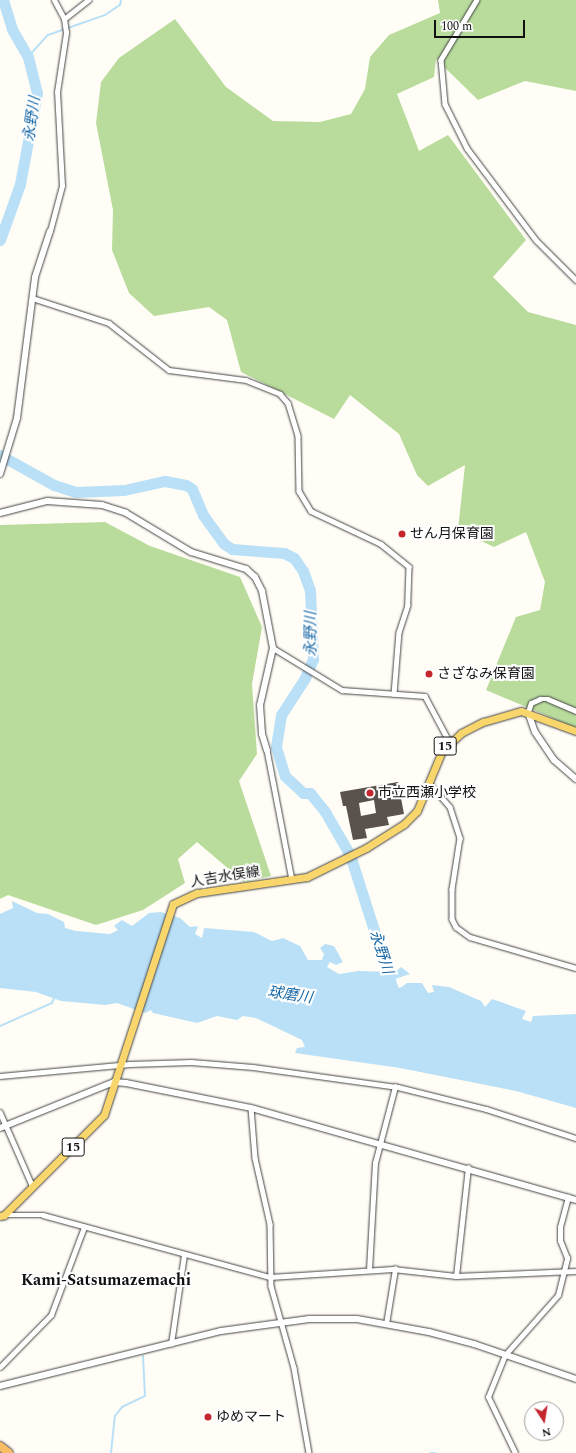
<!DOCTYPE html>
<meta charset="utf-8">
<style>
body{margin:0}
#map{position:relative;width:576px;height:1453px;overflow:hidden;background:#fffdf5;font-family:Spectral,"Noto Sans JP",serif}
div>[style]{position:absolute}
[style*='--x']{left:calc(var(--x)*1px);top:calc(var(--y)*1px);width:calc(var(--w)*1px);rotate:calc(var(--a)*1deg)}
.forest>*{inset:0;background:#b9dc9c}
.water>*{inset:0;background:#b9e0f7}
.stream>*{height:2px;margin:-1px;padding:0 1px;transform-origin:1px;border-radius:1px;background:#b9e0f7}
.river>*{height:11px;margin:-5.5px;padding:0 5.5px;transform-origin:5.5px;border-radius:5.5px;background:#b9e0f7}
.building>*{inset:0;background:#5a524d}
.roads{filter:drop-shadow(0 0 1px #444) drop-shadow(0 0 1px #444)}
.minor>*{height:4.5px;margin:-2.25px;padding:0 2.25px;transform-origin:2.25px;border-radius:2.25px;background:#fff}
.tertiary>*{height:6px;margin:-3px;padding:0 3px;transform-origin:3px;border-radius:3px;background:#fff}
.primary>*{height:7px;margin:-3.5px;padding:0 3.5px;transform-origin:3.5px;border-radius:3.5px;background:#f9d66b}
.trunk>*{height:8px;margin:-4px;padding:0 4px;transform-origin:4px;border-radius:4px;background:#f7bc64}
.dots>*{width:11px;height:11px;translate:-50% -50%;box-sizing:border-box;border:2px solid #fff;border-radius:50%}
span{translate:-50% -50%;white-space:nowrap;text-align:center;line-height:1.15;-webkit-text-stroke:4px #fff;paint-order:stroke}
.shield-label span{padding:1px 3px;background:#fff;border:1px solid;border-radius:3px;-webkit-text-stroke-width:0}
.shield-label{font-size:13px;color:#111;font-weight:700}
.poi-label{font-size:14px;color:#111}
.left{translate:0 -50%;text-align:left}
.street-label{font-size:14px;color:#111}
.water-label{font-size:15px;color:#1768a6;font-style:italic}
.quarter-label{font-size:16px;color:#111;font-weight:700}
.north{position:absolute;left:524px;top:1401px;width:40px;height:40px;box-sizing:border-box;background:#fff;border:1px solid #a0a0a0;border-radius:50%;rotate:168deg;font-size:11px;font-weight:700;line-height:16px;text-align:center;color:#111}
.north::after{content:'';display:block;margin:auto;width:14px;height:18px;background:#c4262e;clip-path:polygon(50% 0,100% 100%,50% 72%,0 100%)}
.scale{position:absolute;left:434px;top:20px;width:91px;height:18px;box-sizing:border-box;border:2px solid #111;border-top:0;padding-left:5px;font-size:12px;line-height:14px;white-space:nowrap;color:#111;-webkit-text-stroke:3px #fff;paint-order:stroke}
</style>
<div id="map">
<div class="forest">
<div style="clip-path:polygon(438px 0,576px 0,576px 91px,525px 81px,478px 100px,436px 59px,434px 77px,397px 94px,419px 151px,448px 135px,526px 240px,493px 277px,528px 312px,576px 325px,576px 728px,486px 690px,516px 617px,540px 610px,545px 582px,526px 532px,494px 547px,458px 530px,465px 465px,428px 486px,417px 475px,399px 434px,350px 395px,334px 419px,241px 372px,227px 320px,209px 307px,154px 316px,129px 293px,112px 250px,113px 210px,96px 123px,101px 82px,119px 58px,175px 19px,226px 87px,273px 121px,320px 122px,351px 114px,365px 89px,370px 57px,389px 35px,440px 13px)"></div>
<div style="clip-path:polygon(105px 522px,150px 546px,240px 577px,262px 627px,252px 684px,257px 754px,239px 781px,271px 876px,244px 882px,197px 842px,178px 859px,185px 883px,143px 910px,96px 925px,8px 895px,0 899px,0 525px)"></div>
</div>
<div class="water">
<div style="clip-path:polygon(12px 901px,37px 913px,48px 914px,64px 922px,65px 928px,76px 931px,110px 934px,118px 930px,114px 926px,122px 920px,132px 926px,149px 913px,161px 912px,180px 918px,190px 927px,198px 926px,195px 934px,202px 938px,204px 928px,254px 932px,272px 941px,283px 938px,300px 946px,308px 960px,322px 960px,324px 954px,320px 948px,325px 944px,334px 946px,343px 962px,336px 965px,330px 962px,327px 967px,339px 974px,358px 971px,395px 972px,401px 967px,410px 974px,389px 981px,400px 988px,407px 983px,422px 983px,428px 993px,434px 992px,432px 985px,449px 987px,481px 1001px,485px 1007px,492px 999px,526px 1011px,522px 1019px,531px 1022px,533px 1016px,576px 1014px,576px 1108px,516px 1091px,400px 1068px,295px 1053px,297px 1048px,305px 1047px,302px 1040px,256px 1018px,243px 1016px,237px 1020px,217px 1016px,197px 1023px,153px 1013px,151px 1010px,145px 1013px,117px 1003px,105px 1005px,61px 1001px,36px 992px,0 988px,0 914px,13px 908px)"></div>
</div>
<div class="stream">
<div style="--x:28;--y:57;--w:30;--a:-48"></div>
<div style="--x:48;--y:35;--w:60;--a:-19.3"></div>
<div style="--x:105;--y:15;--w:18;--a:-34"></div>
<div style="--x:120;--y:5;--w:5;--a:-79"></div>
<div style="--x:0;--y:1026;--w:57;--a:-23.9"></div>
<div style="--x:52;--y:1003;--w:5;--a:-68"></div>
<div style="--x:111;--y:1453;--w:37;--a:-84"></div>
<div style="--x:115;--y:1416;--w:11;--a:-52"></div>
<div style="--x:122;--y:1407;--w:25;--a:-26"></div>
<div style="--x:145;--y:1396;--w:40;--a:-92.9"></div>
<div style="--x:431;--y:1453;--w:4;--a:0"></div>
</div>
<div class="river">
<div style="--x:0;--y:240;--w:59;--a:-70.3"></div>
<div style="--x:20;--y:184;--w:93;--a:-79.4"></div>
<div style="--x:37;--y:93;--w:37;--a:-104"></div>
<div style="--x:28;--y:57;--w:32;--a:-120"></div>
<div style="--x:12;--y:29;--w:30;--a:-107"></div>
<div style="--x:0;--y:455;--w:62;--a:29.1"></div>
<div style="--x:54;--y:485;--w:22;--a:18"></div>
<div style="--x:75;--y:492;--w:49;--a:-2.3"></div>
<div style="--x:124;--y:490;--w:42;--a:-12.4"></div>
<div style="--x:165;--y:481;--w:21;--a:11"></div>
<div style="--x:186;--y:485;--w:7;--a:34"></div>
<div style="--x:192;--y:489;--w:28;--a:67"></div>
<div style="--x:203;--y:515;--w:34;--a:54"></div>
<div style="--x:223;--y:543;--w:11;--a:34"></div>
<div style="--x:232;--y:549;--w:52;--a:4.4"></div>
<div style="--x:284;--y:553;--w:11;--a:27"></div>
<div style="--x:294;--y:558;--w:16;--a:55"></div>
<div style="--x:303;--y:571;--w:20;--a:70"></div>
<div style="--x:310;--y:590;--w:69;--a:87.5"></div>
<div style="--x:313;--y:659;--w:21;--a:113"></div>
<div style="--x:305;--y:678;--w:44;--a:123"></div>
<div style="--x:281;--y:715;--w:32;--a:99"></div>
<div style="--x:276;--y:747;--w:30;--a:73"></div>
<div style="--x:285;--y:776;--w:25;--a:43"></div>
<div style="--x:303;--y:793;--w:7;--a:0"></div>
<div style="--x:310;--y:793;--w:22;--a:51"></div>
<div style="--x:324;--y:810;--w:52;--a:60"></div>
<div style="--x:350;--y:855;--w:148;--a:72.3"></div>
</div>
<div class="building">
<div style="clip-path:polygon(evenodd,398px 782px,404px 814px,387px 817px,389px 825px,365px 829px,367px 838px,353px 840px,346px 806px,343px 806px,340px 792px,398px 782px,374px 800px,376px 813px,361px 816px,359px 803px,374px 800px)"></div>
</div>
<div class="roads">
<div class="minor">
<div style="--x:477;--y:0;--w:70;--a:121"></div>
<div style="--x:441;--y:60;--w:44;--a:84.8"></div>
<div style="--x:445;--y:104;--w:49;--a:63.4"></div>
<div style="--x:467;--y:148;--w:115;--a:53.1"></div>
<div style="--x:536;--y:240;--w:57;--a:45"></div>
<div style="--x:64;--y:19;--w:31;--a:-38"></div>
<div style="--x:50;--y:231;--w:47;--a:-75.1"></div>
<div style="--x:62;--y:186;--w:94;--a:-93"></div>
<div style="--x:57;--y:92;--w:60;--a:-81.3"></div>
<div style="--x:66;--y:33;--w:14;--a:-98"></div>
<div style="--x:64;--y:19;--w:21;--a:-118"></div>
<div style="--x:32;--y:298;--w:81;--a:18"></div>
<div style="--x:109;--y:323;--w:76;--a:38.1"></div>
<div style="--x:169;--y:370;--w:78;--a:7.4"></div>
<div style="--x:246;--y:380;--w:37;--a:22"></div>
<div style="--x:280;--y:394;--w:12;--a:48"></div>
<div style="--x:288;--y:403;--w:34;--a:73"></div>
<div style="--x:298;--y:436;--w:55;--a:89"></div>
<div style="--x:299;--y:491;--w:23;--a:59"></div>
<div style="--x:311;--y:511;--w:77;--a:25.2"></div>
<div style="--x:381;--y:544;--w:36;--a:39"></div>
<div style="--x:409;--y:567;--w:38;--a:92"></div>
<div style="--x:408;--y:605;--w:28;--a:108"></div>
<div style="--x:399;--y:632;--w:62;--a:94.6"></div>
<div style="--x:273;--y:648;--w:81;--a:31.3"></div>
<div style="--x:342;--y:690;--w:83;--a:4.1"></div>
<div style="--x:425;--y:696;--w:51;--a:61.9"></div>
<div style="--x:528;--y:712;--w:9;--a:-72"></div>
<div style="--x:531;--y:703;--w:10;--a:-24"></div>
<div style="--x:540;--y:699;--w:8;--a:0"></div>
<div style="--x:548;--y:699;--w:30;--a:23"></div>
<div style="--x:267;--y:750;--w:132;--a:79.1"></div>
<div style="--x:430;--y:784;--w:30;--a:49"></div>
<div style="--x:450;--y:807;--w:33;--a:72"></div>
<div style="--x:460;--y:838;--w:52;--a:98.9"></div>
<div style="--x:452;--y:889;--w:30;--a:90"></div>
<div style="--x:452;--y:919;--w:9;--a:63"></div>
<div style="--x:456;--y:927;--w:17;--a:36"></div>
<div style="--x:470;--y:937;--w:110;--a:16.3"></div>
<div style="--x:0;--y:1076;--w:130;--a:-5.3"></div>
<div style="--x:129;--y:1064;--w:62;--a:-1.8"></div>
<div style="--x:191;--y:1062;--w:62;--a:4.6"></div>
<div style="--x:253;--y:1067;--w:146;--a:7.9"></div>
<div style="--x:398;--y:1087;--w:91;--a:14"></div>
<div style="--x:486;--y:1109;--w:95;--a:17.9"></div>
<div style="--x:251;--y:1108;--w:50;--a:85.4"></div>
<div style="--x:255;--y:1158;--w:68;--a:77.2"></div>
<div style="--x:270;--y:1224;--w:62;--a:89.1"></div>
<div style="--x:271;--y:1286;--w:85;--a:74.3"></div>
<div style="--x:294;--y:1368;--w:86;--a:80"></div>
<div style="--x:0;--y:1112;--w:82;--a:66.3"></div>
<div style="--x:5;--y:1215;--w:38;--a:0"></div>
<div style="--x:43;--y:1215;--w:235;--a:15.3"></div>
<div style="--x:270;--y:1277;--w:123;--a:-3.7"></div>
<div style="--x:393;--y:1269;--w:63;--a:6.3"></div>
<div style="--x:456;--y:1276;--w:120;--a:-2.4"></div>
<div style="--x:369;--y:1270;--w:107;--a:-86.8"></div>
<div style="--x:375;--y:1163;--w:79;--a:-75.3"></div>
<div style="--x:456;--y:1276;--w:109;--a:-83.7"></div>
<div style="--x:386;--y:1324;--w:56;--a:-80.7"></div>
<div style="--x:171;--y:1344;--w:90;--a:-81.7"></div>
<div style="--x:0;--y:1367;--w:73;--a:-45.6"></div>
<div style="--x:51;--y:1315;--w:94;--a:-69.4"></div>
<div style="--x:515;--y:1453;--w:62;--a:-115.7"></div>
<div style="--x:488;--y:1397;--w:45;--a:-68"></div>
<div style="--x:505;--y:1355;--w:80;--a:-48.5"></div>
<div style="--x:558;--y:1295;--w:38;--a:-76"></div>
<div style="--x:567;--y:1258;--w:18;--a:-112"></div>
<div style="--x:560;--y:1241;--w:14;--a:-90"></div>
<div style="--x:560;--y:1227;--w:31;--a:-75"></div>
</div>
<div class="tertiary">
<div style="--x:0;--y:474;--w:59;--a:-73.1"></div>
<div style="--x:17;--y:418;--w:142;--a:-82.7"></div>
<div style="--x:35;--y:277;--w:48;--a:-71.9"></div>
<div style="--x:0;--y:513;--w:49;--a:-14.3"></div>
<div style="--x:47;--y:501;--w:55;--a:4.2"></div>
<div style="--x:102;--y:505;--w:25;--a:18"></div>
<div style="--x:126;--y:513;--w:76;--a:31"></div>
<div style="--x:191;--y:552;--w:58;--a:17.2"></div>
<div style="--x:246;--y:569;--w:12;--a:42"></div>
<div style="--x:255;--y:577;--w:16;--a:63"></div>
<div style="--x:262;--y:591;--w:58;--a:79.1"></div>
<div style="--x:273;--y:648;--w:58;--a:102.8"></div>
<div style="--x:260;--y:705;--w:29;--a:86"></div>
<div style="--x:262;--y:734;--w:17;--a:73"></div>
<div style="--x:528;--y:712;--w:21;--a:71"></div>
<div style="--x:535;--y:732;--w:34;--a:56"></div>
<div style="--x:554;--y:760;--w:29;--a:41"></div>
<div style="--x:0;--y:1128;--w:123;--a:-22"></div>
<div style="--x:114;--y:1082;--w:12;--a:5"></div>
<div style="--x:126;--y:1083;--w:127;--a:11.3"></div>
<div style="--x:251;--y:1108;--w:338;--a:15.8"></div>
<div style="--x:0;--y:1386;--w:228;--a:-14"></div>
<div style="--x:221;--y:1331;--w:89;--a:-7.8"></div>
<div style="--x:309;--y:1319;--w:48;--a:0"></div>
<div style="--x:357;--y:1319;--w:73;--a:10.2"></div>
<div style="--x:429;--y:1332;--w:47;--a:14.9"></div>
<div style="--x:474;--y:1344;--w:108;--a:18.9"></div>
</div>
<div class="primary">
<div style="--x:0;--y:1216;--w:4;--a:-14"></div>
<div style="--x:4;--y:1215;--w:141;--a:-45"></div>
<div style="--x:104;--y:1115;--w:222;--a:-71.9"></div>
<div style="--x:173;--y:904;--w:26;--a:-25"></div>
<div style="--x:197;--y:893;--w:111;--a:-8.3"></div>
<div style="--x:307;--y:877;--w:66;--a:-26.2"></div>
<div style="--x:366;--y:848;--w:45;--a:-32.3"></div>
<div style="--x:404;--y:824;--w:18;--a:-45"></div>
<div style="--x:417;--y:811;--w:65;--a:-67.4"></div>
<div style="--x:442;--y:751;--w:26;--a:-43"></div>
<div style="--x:461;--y:733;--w:25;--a:-27"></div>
<div style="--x:483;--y:722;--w:40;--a:-16"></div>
<div style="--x:521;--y:711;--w:59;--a:20"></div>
</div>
<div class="trunk">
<div style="--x:0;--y:1446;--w:11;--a:38"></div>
</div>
</div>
<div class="dots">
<div style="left:402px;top:534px;background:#c4262e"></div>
<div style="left:429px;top:674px;background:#c4262e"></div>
<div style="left:370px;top:793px;background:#c4262e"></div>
<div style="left:208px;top:1417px;background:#c4262e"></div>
</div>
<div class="shield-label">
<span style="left:445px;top:746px">15</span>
<span style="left:73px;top:1147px">15</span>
</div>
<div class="poi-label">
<span class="left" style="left:410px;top:534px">せん月保育園</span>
<span class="left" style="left:437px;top:674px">さざなみ保育園</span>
<span class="left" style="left:378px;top:793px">市立西瀬小学校</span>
<span class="left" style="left:216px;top:1417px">ゆめマート</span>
</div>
<div class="street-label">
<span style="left:225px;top:877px;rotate:-9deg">人吉水俣線</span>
</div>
<div class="water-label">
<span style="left:32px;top:119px;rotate:-82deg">永野川</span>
<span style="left:311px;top:634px;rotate:-90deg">永野川</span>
<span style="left:381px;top:952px;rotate:72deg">永野川</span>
<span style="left:290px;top:995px;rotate:8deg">球磨川</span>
</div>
<div class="quarter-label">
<span style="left:106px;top:1280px">Kami-Satsumazemachi</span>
</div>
<div class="north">N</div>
<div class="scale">100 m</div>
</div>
